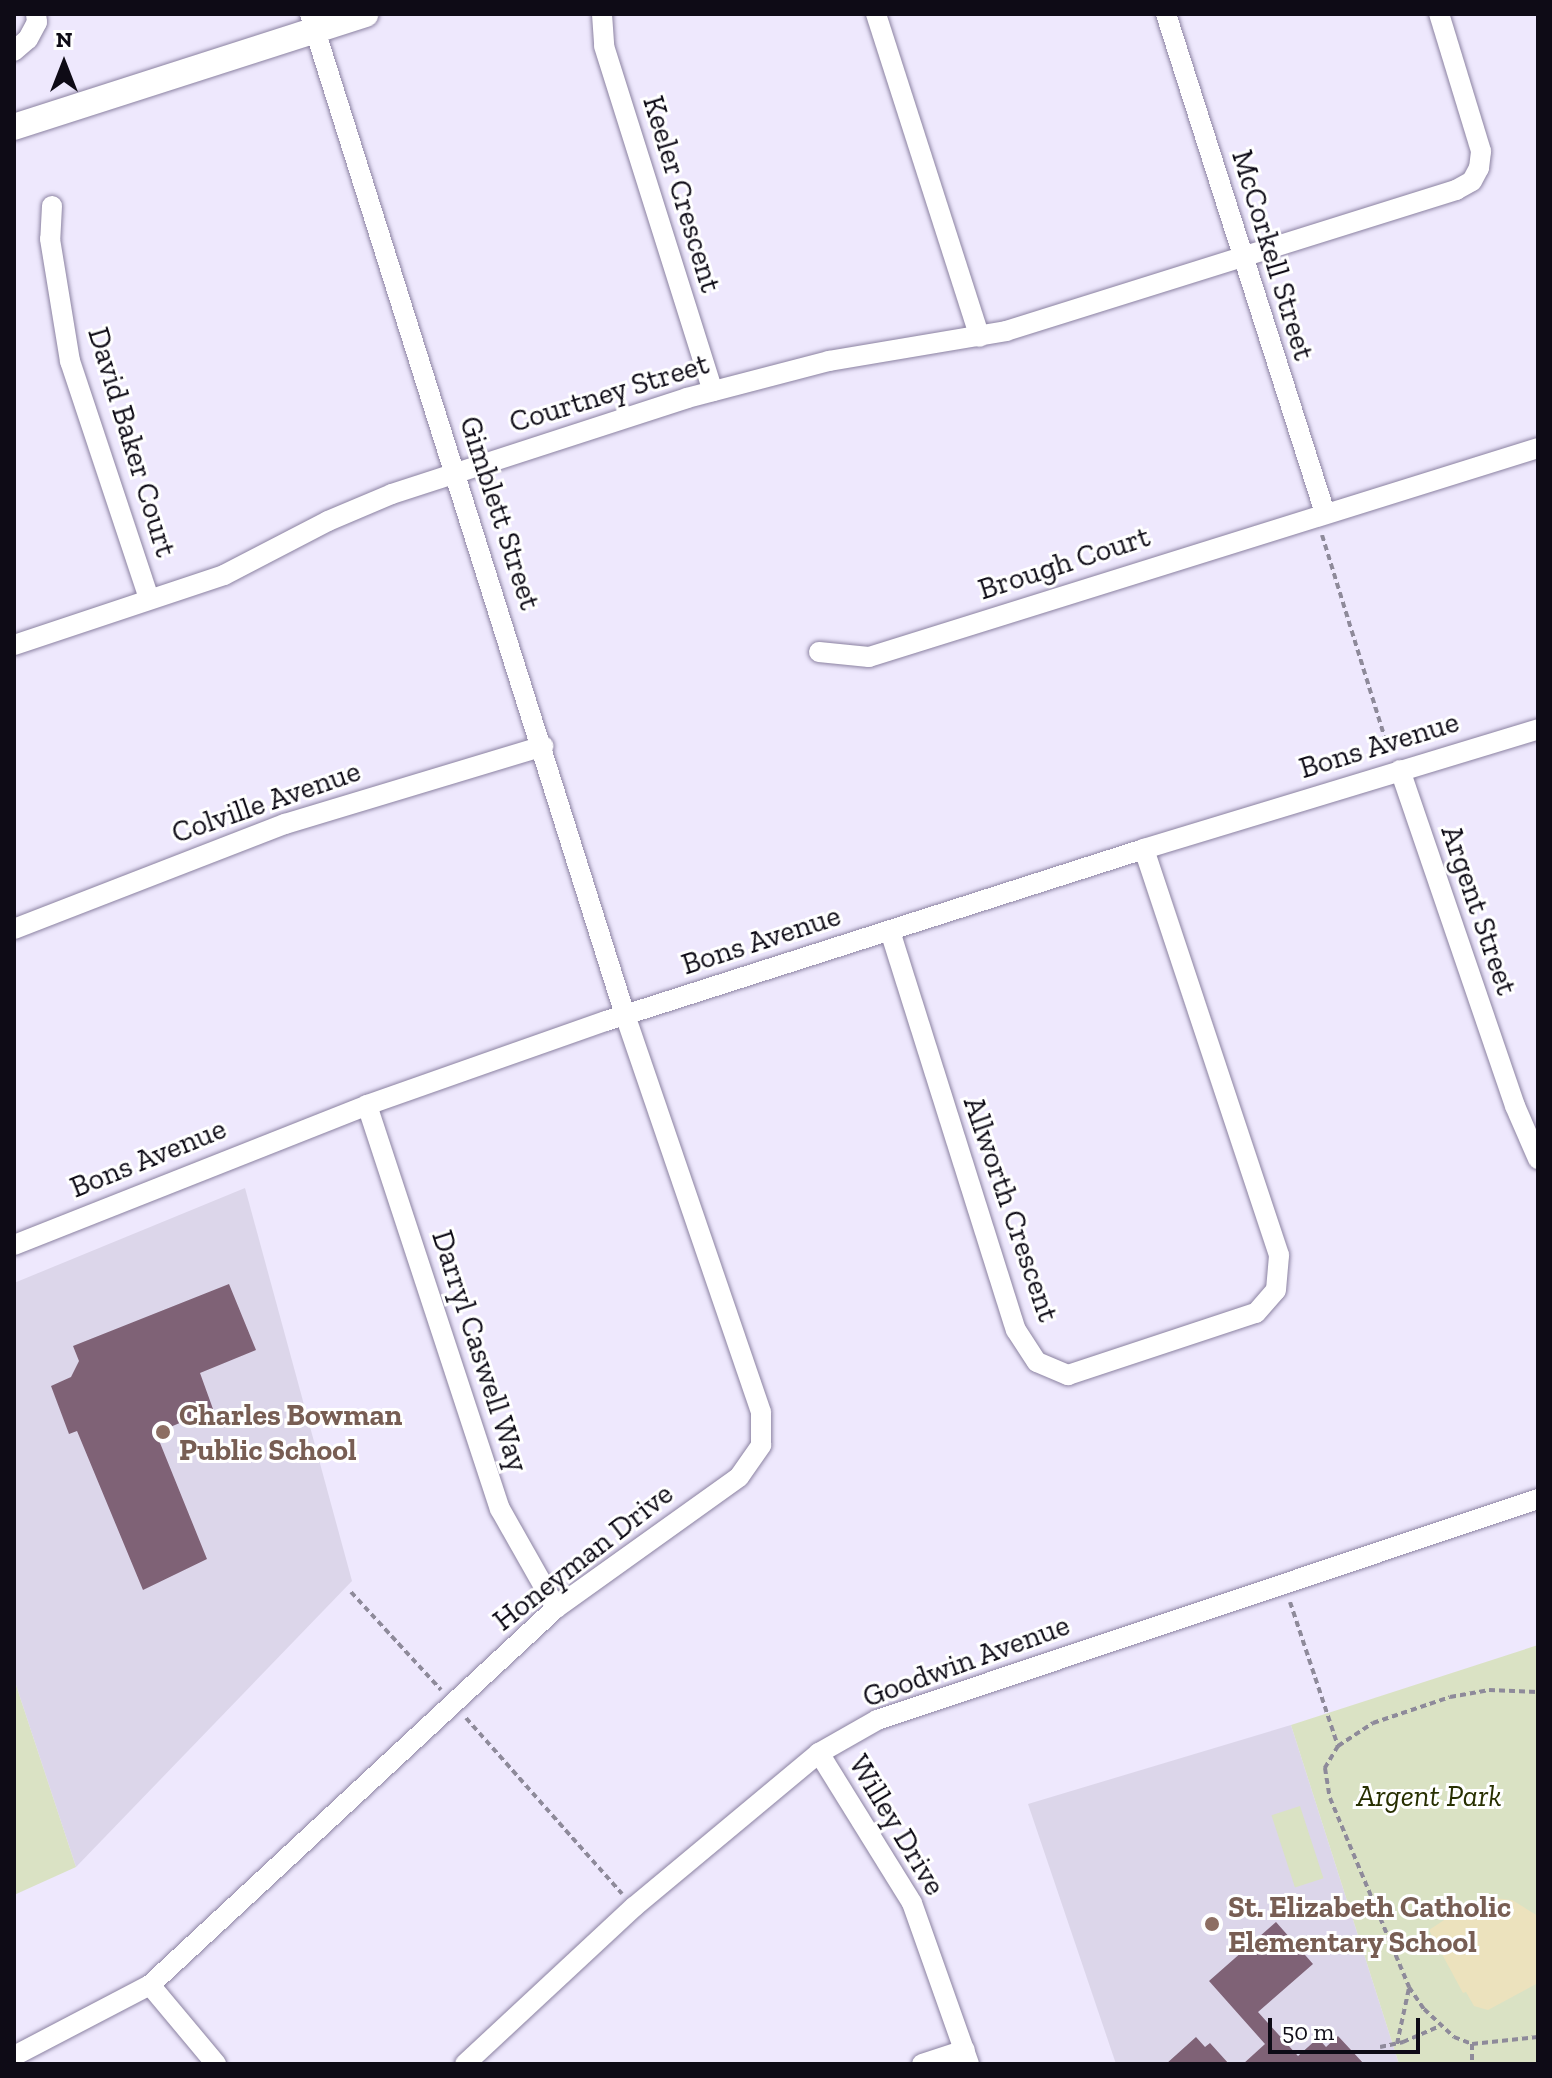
<!DOCTYPE html>
<style>
body{margin:0}
#map{position:relative;width:1552px;height:2078px;overflow:hidden;background:#eee8fd;font-family:"Zilla Slab",serif}
div>[style]{position:absolute}
[style*='--x']{left:calc(var(--x)*1px);top:calc(var(--y)*1px);width:calc(var(--w)*1px);rotate:calc(var(--a)*1deg)}
.education>*{inset:0;background:#dcd6ea}
.green>*{inset:0;background:#dae2c4;transform-origin:0 0}
.sand>*{inset:0;background:#ece2bd}
.building>*{inset:0;background:#7f6276}
.path>*{height:4px;margin-top:-2px;transform-origin:0;background:repeating-linear-gradient(90deg,#8e8a9a 0 6px,transparent 0 10px)}
.roads{filter:drop-shadow(0 0 2px #8b82a1) drop-shadow(0 0 2px #8b82a1)}
.minor>*{height:20px;margin:-10px;padding:0 10px;transform-origin:10px;border-radius:10px;background:#fff}
.tertiary>*{height:26px;margin:-13px;padding:0 13px;transform-origin:13px;border-radius:13px;background:#fff}
.dots>*{width:22px;height:22px;translate:-50% -50%;box-sizing:border-box;border:4px solid #fff;border-radius:50%}
span{translate:-50% -50%;white-space:nowrap;text-align:center;line-height:1.15;-webkit-text-stroke:6px #fff;paint-order:stroke}
.street-label{font-size:30px;color:#0e0b16}
.education-label{font-size:30px;color:#785e54;font-weight:700}
.left{translate:0 -50%;text-align:left}
.park-label{font-size:30px;color:#272f01;font-style:italic}
.frame{position:absolute;inset:0;border:16px solid #0e0b16;pointer-events:none}
.north{position:absolute;left:24px;top:24px;width:80px;height:80px;-webkit-text-stroke:6px #fff;paint-order:stroke;rotate:0deg;font-size:22px;font-weight:700;line-height:32px;text-align:center;color:#0e0b16}
.north::after{content:'';display:block;margin:auto;width:28px;height:36px;background:#0e0b16;clip-path:polygon(50% 0,100% 100%,50% 72%,0 100%)}
.scale{position:absolute;left:1268px;top:2018px;width:152px;height:36px;box-sizing:border-box;border:4px solid #0e0b16;border-top:0;padding-left:10px;font-size:24px;line-height:28px;white-space:nowrap;color:#0e0b16;-webkit-text-stroke:6px #fff;paint-order:stroke}
</style>
<div id="map">
<div class="education">
<div style="clip-path:polygon(245px 1188px,352px 1581px,76px 1867px,14px 1679px,14px 1283px)"></div>
<div style="clip-path:polygon(1291px 1725px,1399px 2064px,1116px 2064px,1028px 1804px)"></div>
</div>
<div class="green">
<div style="clip-path:polygon(1538px 1645px,1538px 2064px,1399px 2064px,1291px 1725px)"></div>
<div style="clip-path:polygon(14px 1679px,76px 1867px,14px 1895px)"></div>
<div style="left:1300px;top:1806px;width:76px;height:30px;rotate:72deg"></div>
</div>
<div class="sand">
<div style="clip-path:polygon(1493px 1898px,1512px 1900px,1538px 1916px,1538px 1983px,1488px 2010px,1474px 2006px,1466px 1992px,1463px 1993px,1429px 1930px,1464px 1907px)"></div>
</div>
<div class="building">
<div style="clip-path:polygon(229px 1284px,256px 1350px,200px 1373px,213px 1409px,156px 1433px,207px 1559px,143px 1590px,77px 1431px,69px 1434px,51px 1386px,71px 1377px,79px 1361px,73px 1346px)"></div>
<div style="clip-path:polygon(1276px 1922px,1313px 1964px,1258px 2012px,1298px 2056px,1318px 2038px,1326px 2047px,1338px 2036px,1364px 2064px,1243px 2064px,1265px 2044px,1209px 1981px)"></div>
<div style="clip-path:polygon(1196px 2037px,1205px 2047px,1210px 2043px,1229px 2064px,1166px 2064px)"></div>
</div>
<div class="path">
<div style="--x:1322;--y:535;--w:214;--a:72.8"></div>
<div style="--x:351;--y:1592;--w:133;--a:47.4"></div>
<div style="--x:1290;--y:1602;--w:152;--a:71.6"></div>
<div style="--x:1338;--y:1746;--w:26;--a:121"></div>
<div style="--x:1325;--y:1768;--w:30;--a:81"></div>
<div style="--x:1330;--y:1798;--w:205;--a:67.3"></div>
<div style="--x:1409;--y:1987;--w:27;--a:56"></div>
<div style="--x:1424;--y:2009;--w:41;--a:43"></div>
<div style="--x:1454;--y:2037;--w:19;--a:21"></div>
<div style="--x:1472;--y:2044;--w:66;--a:-6.1"></div>
<div style="--x:466;--y:1718;--w:235;--a:48.4"></div>
<div style="--x:1338;--y:1746;--w:42;--a:-33.3"></div>
<div style="--x:1373;--y:1723;--w:81;--a:-18.7"></div>
<div style="--x:1450;--y:1697;--w:40;--a:-10"></div>
<div style="--x:1489;--y:1690;--w:49;--a:2.3"></div>
<div style="--x:1397;--y:2044;--w:57;--a:-77.9"></div>
<div style="--x:1472;--y:2044;--w:20;--a:90"></div>
<div style="--x:1380;--y:2047;--w:24;--a:-12"></div>
<div style="--x:1403;--y:2042;--w:40;--a:-23.4"></div>
</div>
<div class="roads">
<div class="minor">
<div style="--x:602;--y:14;--w:32;--a:86"></div>
<div style="--x:604;--y:46;--w:362;--a:72.5"></div>
<div style="--x:876;--y:14;--w:339;--a:72.2"></div>
<div style="--x:1166;--y:14;--w:524;--a:72.33"></div>
<div style="--x:14;--y:51;--w:18;--a:-41"></div>
<div style="--x:28;--y:39;--w:19;--a:-62"></div>
<div style="--x:37;--y:22;--w:8;--a:-97"></div>
<div style="--x:52;--y:206;--w:33;--a:93"></div>
<div style="--x:50;--y:239;--w:124;--a:80.7"></div>
<div style="--x:70;--y:361;--w:251;--a:71.6"></div>
<div style="--x:14;--y:645;--w:221;--a:-18.4"></div>
<div style="--x:224;--y:575;--w:117;--a:-27.4"></div>
<div style="--x:328;--y:521;--w:69;--a:-22.9"></div>
<div style="--x:392;--y:494;--w:310;--a:-18"></div>
<div style="--x:687;--y:398;--w:147;--a:-14.6"></div>
<div style="--x:829;--y:361;--w:180;--a:-9.6"></div>
<div style="--x:1006;--y:331;--w:472;--a:-17.4"></div>
<div style="--x:1456;--y:190;--w:18;--a:-29"></div>
<div style="--x:1472;--y:181;--w:15;--a:-62"></div>
<div style="--x:1479;--y:168;--w:17;--a:-83"></div>
<div style="--x:1481;--y:151;--w:143;--a:-107"></div>
<div style="--x:819;--y:652;--w:50;--a:5.7"></div>
<div style="--x:869;--y:657;--w:701;--a:-17.35"></div>
<div style="--x:1400;--y:770;--w:355;--a:71.1"></div>
<div style="--x:1515;--y:1106;--w:58;--a:66.5"></div>
<div style="--x:14;--y:929;--w:291;--a:-21.2"></div>
<div style="--x:285;--y:824;--w:270;--a:-16.8"></div>
<div style="--x:890;--y:931;--w:418;--a:72.5"></div>
<div style="--x:1016;--y:1330;--w:38;--a:57"></div>
<div style="--x:1037;--y:1362;--w:34;--a:23"></div>
<div style="--x:1068;--y:1375;--w:198;--a:-18.3"></div>
<div style="--x:1256;--y:1313;--w:30;--a:-49"></div>
<div style="--x:1276;--y:1290;--w:35;--a:-85"></div>
<div style="--x:1279;--y:1255;--w:428;--a:-108.4"></div>
<div style="--x:367;--y:1105;--w:425;--a:71.8"></div>
<div style="--x:500;--y:1509;--w:114;--a:60.5"></div>
<div style="--x:14;--y:1245;--w:380;--a:-21.6"></div>
<div style="--x:367;--y:1105;--w:253;--a:-19.4"></div>
<div style="--x:606;--y:1021;--w:565;--a:-17.73"></div>
<div style="--x:1144;--y:849;--w:412;--a:-16.9"></div>
<div style="--x:819;--y:1753;--w:176;--a:58.2"></div>
<div style="--x:912;--y:1903;--w:171;--a:70.5"></div>
<div style="--x:150;--y:1985;--w:103;--a:50.1"></div>
<div style="--x:14;--y:2056;--w:153;--a:-27.6"></div>
<div style="--x:150;--y:1985;--w:554;--a:-42.88"></div>
<div style="--x:556;--y:1608;--w:225;--a:-35.6"></div>
<div style="--x:739;--y:1477;--w:39;--a:-55"></div>
<div style="--x:761;--y:1445;--w:33;--a:-90"></div>
<div style="--x:761;--y:1412;--w:420;--a:-108.9"></div>
<div style="--x:625;--y:1015;--w:1049;--a:-107.47"></div>
<div style="--x:465;--y:2064;--w:231;--a:-42.9"></div>
<div style="--x:634;--y:1907;--w:241;--a:-39.8"></div>
<div style="--x:819;--y:1753;--w:67;--a:-29.6"></div>
<div style="--x:877;--y:1720;--w:697;--a:-18.49"></div>
<div style="--x:922;--y:2064;--w:45;--a:-18"></div>
</div>
<div class="tertiary">
<div style="--x:14;--y:127;--w:369;--a:-17.8"></div>
</div>
</div>
<div class="dots">
<div style="left:163px;top:1432px;background:#8d6e63"></div>
<div style="left:1212px;top:1924px;background:#8d6e63"></div>
</div>
<div class="street-label">
<span style="left:682px;top:194px;rotate:73deg">Keeler Crescent</span>
<span style="left:1273px;top:255px;rotate:73deg">McCorkell Street</span>
<span style="left:609px;top:393px;rotate:-17deg">Courtney Street</span>
<span style="left:132px;top:442px;rotate:73deg">David Baker Court</span>
<span style="left:500px;top:513px;rotate:72deg">Gimblett Street</span>
<span style="left:1064px;top:563px;rotate:-18deg">Brough Court</span>
<span style="left:1379px;top:745px;rotate:-17deg">Bons Avenue</span>
<span style="left:266px;top:802px;rotate:-19deg">Colville Avenue</span>
<span style="left:1479px;top:910px;rotate:71deg">Argent Street</span>
<span style="left:761px;top:940px;rotate:-18deg">Bons Avenue</span>
<span style="left:148px;top:1158px;rotate:-22deg">Bons Avenue</span>
<span style="left:1011px;top:1209px;rotate:71deg">Allworth Crescent</span>
<span style="left:480px;top:1351px;rotate:72deg">Darryl Caswell Way</span>
<span style="left:583px;top:1557px;rotate:-38deg">Honeyman Drive</span>
<span style="left:966px;top:1661px;rotate:-20deg">Goodwin Avenue</span>
<span style="left:897px;top:1825px;rotate:59deg">Willey Drive</span>
</div>
<div class="education-label">
<span class="left" style="left:179px;top:1432px">Charles Bowman<br>Public School</span>
<span class="left" style="left:1228px;top:1924px">St. Elizabeth Catholic<br>Elementary School</span>
</div>
<div class="park-label">
<span style="left:1429px;top:1796px">Argent Park</span>
</div>
<div class="frame"></div>
<div class="north">N</div>
<div class="scale">50 m</div>
</div>
